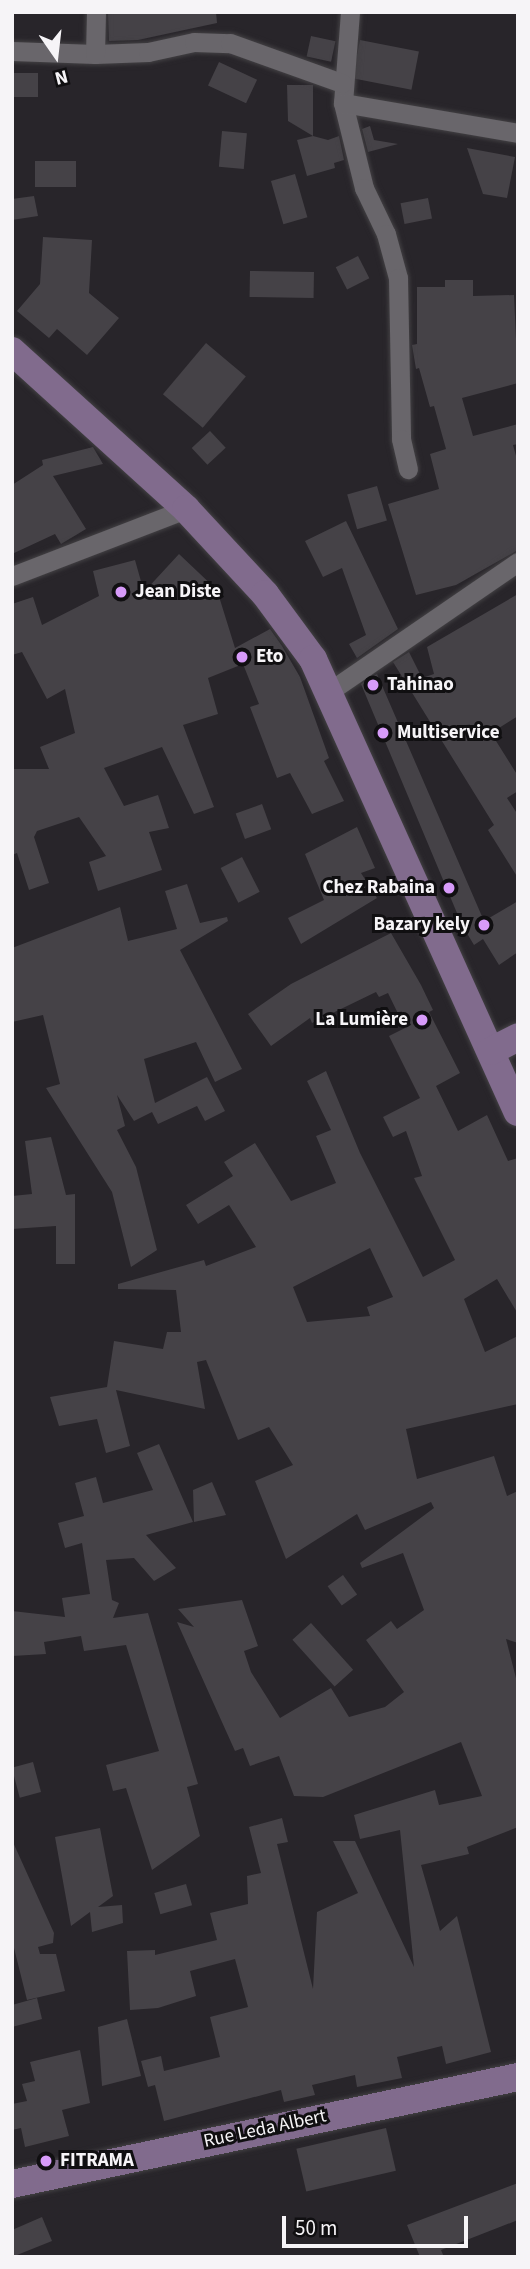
<!DOCTYPE html>
<meta charset="utf-8">
<style>
body{margin:0}
#map{position:relative;width:530px;height:2269px;overflow:hidden;background:#28252a;font-family:"Source Sans 3",sans-serif}
div>[style]{position:absolute}
[style*='--x']{left:calc(var(--x)*1px);top:calc(var(--y)*1px);width:calc(var(--w)*1px);rotate:calc(var(--a)*1deg)}
.building>*{inset:0;background:#454247;transform-origin:0 0}
.roads{filter:drop-shadow(0 0 2px #434144) drop-shadow(0 0 2px #434144)}
.street>*{height:19px;margin:-9.5px;padding:0 9.5px;transform-origin:9.5px;border-radius:9.5px;background:#69666b}
.secondary>*{height:28px;margin:-14px;padding:0 14px;transform-origin:14px;border-radius:14px;background:#816b8d}
.dots>*{width:19px;height:19px;translate:-50% -50%;box-sizing:border-box;border:4px solid #100f11;border-radius:50%}
span{translate:-50% -50%;white-space:nowrap;text-align:center;line-height:1.15;-webkit-text-stroke:6px #100f11;paint-order:stroke}
.poi-label{font-size:19px;color:#f6f4f7;font-weight:700}
.left{translate:0 -50%;text-align:left}
.right{translate:-100% -50%;text-align:right}
.street-label{font-size:19px;color:#f6f4f7}
.frame{position:absolute;inset:0;border:14px solid #f6f4f7;pointer-events:none}
.north{position:absolute;left:21px;top:21px;width:70px;height:70px;-webkit-text-stroke:5px #100f11;paint-order:stroke;rotate:166deg;font-size:19px;font-weight:700;line-height:28px;text-align:center;color:#f6f4f7}
.north::after{content:'';display:block;margin:auto;width:24px;height:32px;background:#f6f4f7;clip-path:polygon(50% 0,100% 100%,50% 72%,0 100%)}
.scale{position:absolute;left:282px;top:2216px;width:186px;height:32px;box-sizing:border-box;border:4px solid #f6f4f7;border-top:0;padding-left:9px;font-size:21px;line-height:24px;white-space:nowrap;color:#f6f4f7;-webkit-text-stroke:5px #100f11;paint-order:stroke}
</style>
<div id="map">
<div class="building">
<div style="clip-path:polygon(108px 12px,216px 12px,217px 23px,138px 40px,109px 41px)"></div>
<div style="left:311px;top:36px;width:25px;height:21px;rotate:12deg"></div>
<div style="left:360px;top:40px;width:60px;height:39px;rotate:11deg"></div>
<div style="left:219px;top:62px;width:42px;height:26px;rotate:25deg"></div>
<div style="left:12px;top:73px;width:26px;height:24px"></div>
<div style="clip-path:polygon(287px 85px,313px 85px,313px 136px,328px 140px,339px 136px,344px 160px,334px 163px,335px 168px,307px 176px,297px 140px,313px 136px,288px 121px)"></div>
<div style="clip-path:polygon(370px 126px,374px 140px,398px 144px,368px 152px,362px 129px)"></div>
<div style="left:222px;top:131px;width:25px;height:36px;rotate:5deg"></div>
<div style="clip-path:polygon(467px 148px,515px 157px,507px 198px,483px 194px)"></div>
<div style="left:35px;top:161px;width:41px;height:26px"></div>
<div style="left:295px;top:174px;width:45px;height:25px;rotate:74deg"></div>
<div style="clip-path:polygon(34px 196px,38px 216px,12px 220px,12px 199px)"></div>
<div style="left:428px;top:198px;width:21px;height:28px;rotate:79deg"></div>
<div style="clip-path:polygon(43px 237px,92px 240px,89px 293px,119px 318px,87px 355px,57px 329px,49px 338px,17px 311px,40px 284px)"></div>
<div style="left:358px;top:256px;width:25px;height:25px;rotate:63deg"></div>
<div style="left:250px;top:271px;width:64px;height:26px;rotate:1deg"></div>
<div style="clip-path:polygon(445px 280px,473px 280px,473px 296px,514px 295px,518px 383px,462px 398px,473px 436px,518px 424px,518px 444px,513px 445px,518px 463px,518px 550px,456px 585px,416px 595px,388px 504px,439px 489px,430px 454px,446px 449px,434px 406px,430px 407px,419px 368px,416px 369px,412px 345px,417px 344px,417px 287px,445px 287px)"></div>
<div style="left:206px;top:343px;width:52px;height:67px;rotate:40deg"></div>
<div style="left:210px;top:431px;width:23px;height:25px;rotate:47deg"></div>
<div style="clip-path:polygon(93px 447px,103px 464px,53px 476px,86px 529px,61px 544px,55px 534px,12px 554px,12px 485px,43px 465px,42px 460px)"></div>
<div style="left:377px;top:486px;width:36px;height:31px;rotate:74deg"></div>
<div style="clip-path:polygon(346px 521px,398px 629px,357px 658px,349px 644px,366px 635px,342px 568px,323px 577px,305px 541px)"></div>
<div style="clip-path:polygon(179px 554px,217px 590px,235px 648px,270px 629px,282px 646px,300px 677px,329px 758px,324px 761px,344px 801px,312px 814px,290px 773px,277px 778px,250px 707px,259px 704px,243px 664px,208px 678px,218px 714px,183px 725px,214px 807px,194px 814px,162px 747px,104px 768px,124px 806px,158px 795px,169px 828px,149px 832px,162px 870px,98px 891px,89px 862px,106px 856px,79px 817px,37px 831px,34px 837px,49px 883px,29px 890px,17px 853px,12px 855px,12px 769px,49px 769px,40px 747px,75px 733px,65px 689px,47px 699px,22px 652px,12px 655px,12px 604px,33px 597px,42px 625px,99px 596px,93px 571px,135px 560px,144px 592px)"></div>
<div style="clip-path:polygon(518px 594px,518px 716px,491px 733px,518px 776px,518px 791px,507px 798px,518px 815px,518px 878px,488px 830px,494px 825px,393px 662px,409px 652px,422px 678px,434px 674px,427px 647px)"></div>
<div style="clip-path:polygon(377px 674px,484px 921px,518px 901px,518px 952px,499px 965px,483px 939px,474px 945px,462px 925px,361px 684px)"></div>
<div style="left:262px;top:804px;width:27px;height:28px;rotate:70deg"></div>
<div style="clip-path:polygon(357px 827px,375px 868px,361px 873px,377px 898px,301px 944px,288px 918px,324px 900px,305px 854px)"></div>
<div style="left:242px;top:857px;width:39px;height:24px;rotate:63deg"></div>
<div style="clip-path:polygon(187px 884px,200px 923px,227px 917px,228px 921px,180px 950px,242px 1069px,215px 1082px,196px 1042px,144px 1059px,155px 1103px,207px 1077px,225px 1111px,205px 1121px,197px 1106px,158px 1124px,152px 1112px,134px 1121px,117px 1095px,125px 1126px,117px 1130px,136px 1167px,157px 1250px,131px 1267px,112px 1192px,46px 1088px,60px 1084px,43px 1015px,12px 1022px,12px 948px,120px 907px,128px 941px,177px 929px,165px 891px)"></div>
<div style="clip-path:polygon(evenodd,391px 933px,421px 985px,433px 1010px,429px 1012px,460px 1073px,436px 1086px,458px 1131px,487px 1115px,508px 1161px,518px 1158px,518px 1314px,497px 1279px,464px 1299px,485px 1352px,518px 1336px,518px 1404px,406px 1429px,417px 1479px,494px 1456px,507px 1496px,518px 1491px,518px 1643px,506px 1639px,518px 1686px,518px 1827px,467px 1847px,469px 1854px,421px 1865px,440px 1931px,457px 1916px,491px 2052px,446px 2064px,442px 2046px,397px 2057px,402px 2078px,357px 2087px,355px 2075px,312px 2085px,315px 2095px,284px 2102px,281px 2090px,164px 2121px,155px 2085px,148px 2087px,141px 2061px,161px 2056px,164px 2071px,220px 2057px,210px 2017px,248px 2007px,235px 1959px,190px 1971px,196px 1996px,158px 2008px,130px 2010px,127px 1951px,155px 1950px,155px 1955px,217px 1940px,210px 1913px,248px 1904px,247px 1876px,261px 1873px,249px 1827px,282px 1818px,288px 1842px,277px 1844px,313px 1989px,317px 1912px,358px 1893px,333px 1841px,355px 1841px,414px 1967px,400px 1830px,360px 1839px,354px 1815px,435px 1790px,439px 1805px,482px 1796px,461px 1742px,323px 1797px,294px 1796px,279px 1756px,250px 1766px,243px 1748px,235px 1751px,177px 1622px,194px 1627px,178px 1609px,242px 1600px,258px 1646px,244px 1651px,251px 1672px,280px 1718px,331px 1688px,349px 1717px,385px 1707px,404px 1692px,366px 1640px,391px 1621px,397px 1629px,424px 1610px,403px 1553px,362px 1568px,360px 1563px,434px 1508px,431px 1502px,365px 1530px,357px 1514px,286px 1559px,255px 1481px,293px 1465px,269px 1427px,238px 1440px,206px 1360px,197px 1362px,205px 1409px,116px 1390px,130px 1446px,106px 1453px,97px 1419px,59px 1426px,50px 1397px,107px 1387px,114px 1341px,163px 1349px,167px 1332px,181px 1332px,176px 1290px,118px 1289px,118px 1284px,204px 1260px,206px 1266px,256px 1247px,229px 1205px,198px 1224px,186px 1205px,233px 1176px,224px 1162px,255px 1143px,291px 1201px,336px 1183px,316px 1136px,331px 1130px,307px 1081px,326px 1071px,360px 1153px,423px 1277px,455px 1260px,414px 1178px,422px 1176px,406px 1131px,393px 1137px,383px 1117px,420px 1098px,389px 1036px,405px 1028px,388px 993px,379px 997px,376px 992px,312px 1023px,310px 1018px,271px 1046px,248px 1014px,291px 984px,391px 933px,370px 1248px,393px 1297px,367px 1307px,370px 1316px,307px 1322px,293px 1287px,370px 1248px)"></div>
<div style="clip-path:polygon(51px 1137px,66px 1195px,75px 1194px,75px 1264px,56px 1264px,56px 1226px,12px 1229px,12px 1196px,32px 1194px,25px 1141px)"></div>
<div style="clip-path:polygon(159px 1444px,193px 1522px,146px 1535px,176px 1568px,154px 1581px,134px 1558px,106px 1560px,112px 1600px,119px 1603px,113px 1618px,148px 1613px,198px 1784px,187px 1787px,200px 1836px,152px 1870px,126px 1788px,113px 1791px,106px 1765px,159px 1751px,126px 1645px,84px 1651px,81px 1636px,44px 1642px,46px 1654px,12px 1656px,12px 1611px,65px 1617px,62px 1598px,90px 1594px,82px 1543px,65px 1548px,58px 1523px,84px 1516px,75px 1483px,96px 1477px,103px 1503px,153px 1490px,137px 1453px)"></div>
<div style="clip-path:polygon(212px 1482px,226px 1515px,194px 1522px,193px 1490px)"></div>
<div style="left:343px;top:1575px;width:24px;height:19px;rotate:54deg"></div>
<div style="left:311px;top:1623px;width:63px;height:25px;rotate:48deg"></div>
<div style="left:33px;top:1762px;width:31px;height:22px;rotate:75deg"></div>
<div style="clip-path:polygon(100px 1828px,113px 1896px,98px 1907px,122px 1905px,123px 1923px,92px 1932px,90px 1912px,71px 1926px,55px 1837px)"></div>
<div style="clip-path:polygon(12px 1840px,54px 1933px,53px 1943px,38px 1947px,40px 1954px,56px 1954px,65px 1991px,27px 2000px,12px 1940px)"></div>
<div style="left:186px;top:1884px;width:22px;height:33px;rotate:74deg"></div>
<div style="clip-path:polygon(37px 1998px,42px 2019px,12px 2027px,12px 2005px)"></div>
<div style="clip-path:polygon(127px 2019px,141px 2076px,102px 2086px,98px 2027px)"></div>
<div style="clip-path:polygon(80px 2050px,90px 2103px,62px 2110px,69px 2136px,25px 2147px,21px 2128px,12px 2130px,12px 2104px,27px 2101px,22px 2084px,35px 2081px,30px 2062px)"></div>
<div style="left:386px;top:2128px;width:44px;height:92px;rotate:77deg"></div>
<div style="clip-path:polygon(518px 2183px,518px 2220px,441px 2250px,444px 2257px,420px 2257px,407px 2225px)"></div>
<div style="clip-path:polygon(42px 2217px,52px 2241px,12px 2257px,12px 2230px)"></div>
</div>
<div class="roads">
<div class="street">
<div style="--x:350;--y:12;--w:91;--a:94.4"></div>
<div style="--x:343;--y:103;--w:88;--a:76.1"></div>
<div style="--x:364;--y:188;--w:51;--a:64.4"></div>
<div style="--x:386;--y:234;--w:46;--a:74.7"></div>
<div style="--x:398;--y:278;--w:161;--a:88.9"></div>
<div style="--x:401;--y:439;--w:31;--a:77"></div>
<div style="--x:12;--y:51;--w:83;--a:2.1"></div>
<div style="--x:95;--y:54;--w:53;--a:-2.2"></div>
<div style="--x:148;--y:52;--w:47;--a:-12.3"></div>
<div style="--x:194;--y:42;--w:36;--a:2"></div>
<div style="--x:230;--y:43;--w:119;--a:19.7"></div>
<div style="--x:95;--y:54;--w:42;--a:-88.6"></div>
<div style="--x:343;--y:103;--w:178;--a:9.7"></div>
<div style="--x:12;--y:576;--w:186;--a:-21.1"></div>
<div style="--x:330;--y:691;--w:228;--a:-34.5"></div>
</div>
<div class="secondary">
<div style="--x:12;--y:351;--w:235;--a:42.2"></div>
<div style="--x:186;--y:509;--w:116;--a:47.1"></div>
<div style="--x:265;--y:594;--w:81;--a:53.6"></div>
<div style="--x:313;--y:659;--w:497;--a:65.7"></div>
<div style="--x:491;--y:1051;--w:30;--a:-27"></div>
<div style="--x:12;--y:2184;--w:517;--a:-11.94"></div>
</div>
</div>
<div class="dots">
<div style="left:121px;top:592px;background:#d79bf9"></div>
<div style="left:242px;top:657px;background:#d79bf9"></div>
<div style="left:373px;top:685px;background:#d79bf9"></div>
<div style="left:383px;top:733px;background:#d79bf9"></div>
<div style="left:449px;top:888px;background:#d79bf9"></div>
<div style="left:484px;top:925px;background:#d79bf9"></div>
<div style="left:422px;top:1020px;background:#d79bf9"></div>
<div style="left:46px;top:2161px;background:#d79bf9"></div>
</div>
<div class="poi-label">
<span class="left" style="left:135px;top:592px">Jean Diste</span>
<span class="left" style="left:256px;top:657px">Eto</span>
<span class="left" style="left:387px;top:685px">Tahinao</span>
<span class="left" style="left:397px;top:733px">Multiservice</span>
<span class="right" style="left:435px;top:888px">Chez Rabaina</span>
<span class="right" style="left:470px;top:925px">Bazary kely</span>
<span class="right" style="left:408px;top:1020px">La Lumière</span>
<span class="left" style="left:60px;top:2161px">FITRAMA</span>
</div>
<div class="street-label">
<span style="left:265px;top:2129px;rotate:-12deg">Rue Leda Albert</span>
</div>
<div class="frame"></div>
<div class="north">N</div>
<div class="scale">50 m</div>
</div>
